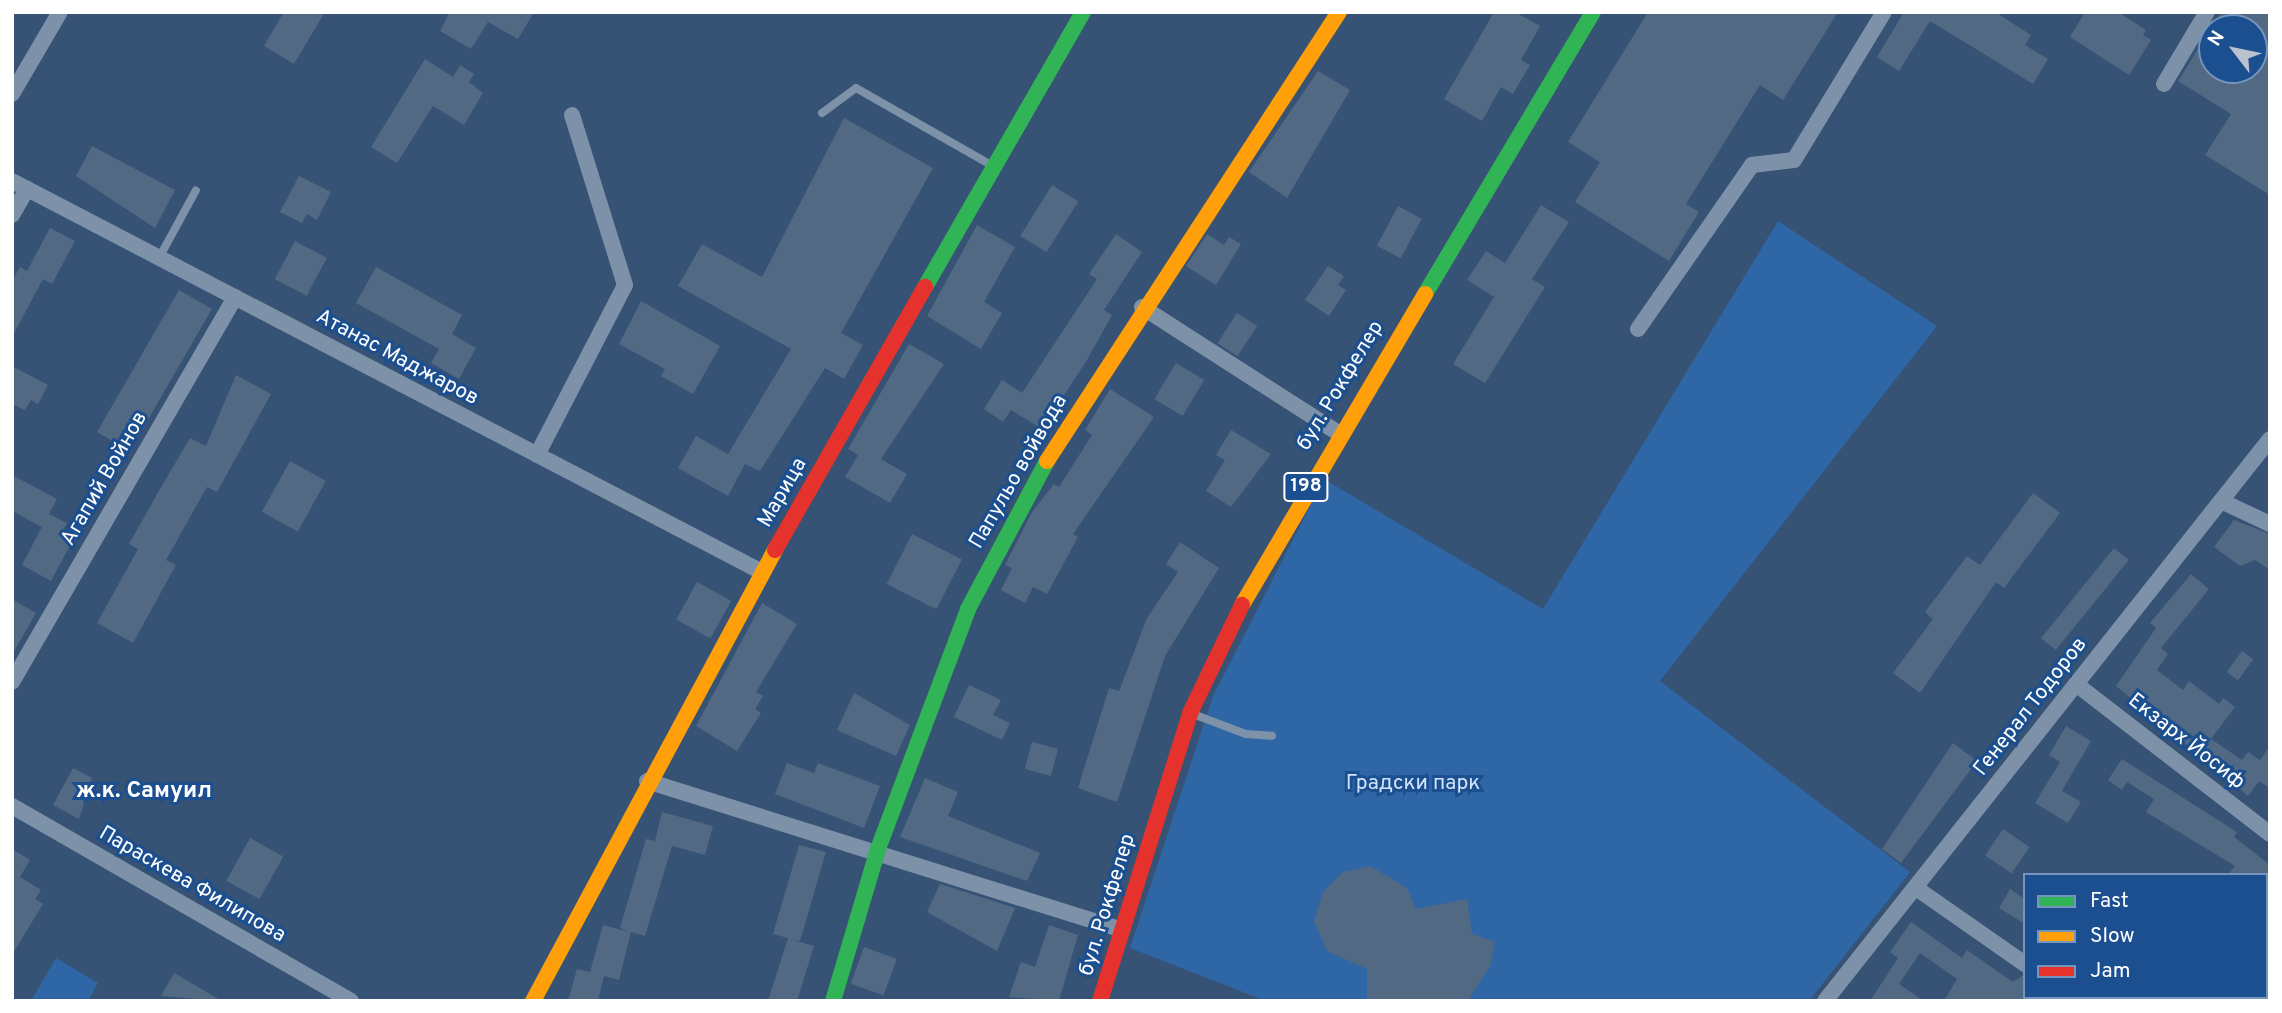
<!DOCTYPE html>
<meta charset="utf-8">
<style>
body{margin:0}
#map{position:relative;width:2282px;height:1013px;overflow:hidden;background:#365274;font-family:Overpass,sans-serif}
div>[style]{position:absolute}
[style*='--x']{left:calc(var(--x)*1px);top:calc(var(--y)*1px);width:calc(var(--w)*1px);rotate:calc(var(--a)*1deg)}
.green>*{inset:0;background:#2f66a5}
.building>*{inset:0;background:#526984;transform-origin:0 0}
.lane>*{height:8px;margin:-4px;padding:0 4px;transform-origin:4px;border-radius:4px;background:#7d92a8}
.street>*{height:16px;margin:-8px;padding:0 8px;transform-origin:8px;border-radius:8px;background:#7d92a8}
.fast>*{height:16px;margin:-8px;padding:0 8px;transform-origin:8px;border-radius:8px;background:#30b455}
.slow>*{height:16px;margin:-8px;padding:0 8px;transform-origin:8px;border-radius:8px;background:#ff9f0a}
.jam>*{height:16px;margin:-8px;padding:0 8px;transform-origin:8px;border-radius:8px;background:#e5322d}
span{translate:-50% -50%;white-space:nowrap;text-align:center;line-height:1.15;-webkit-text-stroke:6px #1b4f8f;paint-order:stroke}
.shield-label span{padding:2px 5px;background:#1b4f8f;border:2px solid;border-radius:5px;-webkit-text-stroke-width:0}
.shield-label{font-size:19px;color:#fff;font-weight:700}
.street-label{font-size:21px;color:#fff}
.park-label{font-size:21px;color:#cfe3fa}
.neighbourhood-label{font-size:23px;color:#fff;font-weight:700}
.frame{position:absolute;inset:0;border:14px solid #fff;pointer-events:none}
.legend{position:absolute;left:2023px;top:873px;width:245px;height:126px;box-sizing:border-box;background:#1b4f8f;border:2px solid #7695bc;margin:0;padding:9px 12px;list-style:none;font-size:21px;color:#fff}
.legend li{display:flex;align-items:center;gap:14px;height:35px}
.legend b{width:35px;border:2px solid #7695bc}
.north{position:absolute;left:2198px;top:14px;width:70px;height:70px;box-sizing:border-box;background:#1b4f8f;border:2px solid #7695bc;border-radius:50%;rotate:302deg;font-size:19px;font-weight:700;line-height:28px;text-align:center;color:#fff}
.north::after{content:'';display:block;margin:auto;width:24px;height:32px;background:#b9c2ce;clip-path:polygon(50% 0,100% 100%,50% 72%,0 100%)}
</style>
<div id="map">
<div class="green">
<div style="clip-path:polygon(1778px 221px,1937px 326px,1660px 681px,1910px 872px,1809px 1001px,1266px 1001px,1130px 948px,1213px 696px,1324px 479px,1543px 609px)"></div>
<div style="clip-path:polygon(56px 958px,98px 983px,88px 1001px,31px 1001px)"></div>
</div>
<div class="building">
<div style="clip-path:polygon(284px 12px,325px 12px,294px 64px,264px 46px)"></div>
<div style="clip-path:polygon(450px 12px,534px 12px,518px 39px,488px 22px,471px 49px,440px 31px)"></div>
<div style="clip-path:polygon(1494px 12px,1515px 12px,1540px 26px,1521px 60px,1530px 65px,1513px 94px,1501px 87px,1482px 121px,1444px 99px)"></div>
<div style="clip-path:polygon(1648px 12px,1838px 12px,1783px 100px,1760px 85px,1686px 204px,1699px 212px,1669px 261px,1575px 202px,1600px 162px,1568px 142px)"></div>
<div style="clip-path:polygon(1904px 12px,1995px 12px,2031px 35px,2025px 45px,2048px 59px,2033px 84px,1930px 21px,1899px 71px,1877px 57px)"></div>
<div style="clip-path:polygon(2085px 12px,2118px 12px,2146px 30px,2143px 35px,2151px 40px,2129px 75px,2070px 37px)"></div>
<div style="clip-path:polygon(evenodd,2221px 12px,2270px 12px,2270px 195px,2205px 155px,2231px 114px,2178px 81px,2221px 12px,2212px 28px,2254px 28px,2254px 70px,2212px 70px,2212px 28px)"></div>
<div style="clip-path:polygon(425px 59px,453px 77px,460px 65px,474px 74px,469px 82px,483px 93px,464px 125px,433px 106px,397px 163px,371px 147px)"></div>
<div style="clip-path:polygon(1318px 71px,1350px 90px,1287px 198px,1249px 172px)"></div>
<div style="clip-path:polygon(844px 118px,933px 168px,841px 333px,863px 345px,844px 379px,825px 368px,760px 471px,745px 464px,728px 496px,678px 468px,696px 436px,728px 454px,791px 349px,678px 286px,702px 244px,762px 277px)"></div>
<div style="clip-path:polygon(92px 146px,175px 190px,155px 228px,76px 176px)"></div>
<div style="clip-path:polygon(299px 176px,331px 192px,317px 220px,307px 214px,302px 223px,280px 212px)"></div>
<div style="left:1052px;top:185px;width:31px;height:60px;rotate:32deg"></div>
<div style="clip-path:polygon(1541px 205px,1569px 222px,1532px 279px,1545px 287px,1485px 383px,1453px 364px,1494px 297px,1467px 280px,1486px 251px,1505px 263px)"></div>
<div style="left:1398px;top:206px;width:27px;height:45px;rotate:28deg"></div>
<div style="clip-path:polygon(977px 225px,1015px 247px,984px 302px,1002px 313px,981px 349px,927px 316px)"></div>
<div style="clip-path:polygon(50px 228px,75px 241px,52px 284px,43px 279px,12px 337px,12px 281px,20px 267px,27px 271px)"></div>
<div style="clip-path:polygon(1116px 234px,1142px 252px,1104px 310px,1112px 315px,1087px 360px,1042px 429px,1011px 410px,1003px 422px,984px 409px,1002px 380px,1022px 393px,1097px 279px,1089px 274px)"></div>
<div style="clip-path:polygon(1207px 234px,1224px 245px,1229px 237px,1241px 244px,1216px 285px,1186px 266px)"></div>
<div style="left:295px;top:241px;width:36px;height:43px;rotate:28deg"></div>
<div style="clip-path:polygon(1328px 266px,1344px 276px,1338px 285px,1346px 290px,1329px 316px,1305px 300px)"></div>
<div style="clip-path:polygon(376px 267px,462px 315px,452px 334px,476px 348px,459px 379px,431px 363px,439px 349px,356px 303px)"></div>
<div style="left:179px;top:290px;width:38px;height:164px;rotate:30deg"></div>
<div style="clip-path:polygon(641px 301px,720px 346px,693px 394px,661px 376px,665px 369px,619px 344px)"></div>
<div style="left:1237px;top:313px;width:24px;height:36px;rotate:33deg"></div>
<div style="clip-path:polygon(909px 344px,944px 364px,881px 459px,907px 474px,890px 503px,845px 477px,858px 455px,848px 449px)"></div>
<div style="left:1176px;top:363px;width:33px;height:42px;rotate:31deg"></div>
<div style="clip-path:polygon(12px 366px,48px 385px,38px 404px,31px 400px,25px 410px,12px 404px)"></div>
<div style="clip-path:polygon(236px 375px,271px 394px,217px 492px,207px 487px,166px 560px,176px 565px,133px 643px,97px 623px,138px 549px,129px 544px,160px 489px,190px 438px,206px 446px)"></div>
<div style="clip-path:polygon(1110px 389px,1154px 417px,1073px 534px,1078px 537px,1047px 594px,1033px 587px,1025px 603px,1001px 590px,1012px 568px,1005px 565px,1032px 512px,1054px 484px,1059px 487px,1092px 435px,1085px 430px)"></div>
<div style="clip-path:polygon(1231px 430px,1271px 454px,1231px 507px,1206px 491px,1225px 460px,1216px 455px)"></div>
<div style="left:290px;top:461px;width:41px;height:58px;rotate:29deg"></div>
<div style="clip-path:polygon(12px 475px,57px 499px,49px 514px,67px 523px,61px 533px,73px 540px,51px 581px,22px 565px,42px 527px,12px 511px)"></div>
<div style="clip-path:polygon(2033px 493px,2060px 513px,2004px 588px,1996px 582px,1920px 693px,1893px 673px,1933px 619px,1925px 612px,1967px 556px,1980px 565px)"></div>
<div style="clip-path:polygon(2234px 520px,2270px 534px,2270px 570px,2255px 560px,2240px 566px,2214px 547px)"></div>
<div style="left:912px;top:534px;width:56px;height:56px;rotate:27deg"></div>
<div style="clip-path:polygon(1180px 542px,1219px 568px,1165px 656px,1117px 802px,1078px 788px,1109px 688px,1119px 691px,1147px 618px,1178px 572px,1166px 564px)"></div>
<div style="left:2114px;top:548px;width:19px;height:116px;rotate:39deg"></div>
<div style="clip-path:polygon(2191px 574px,2209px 589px,2161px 648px,2168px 654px,2157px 670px,2183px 690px,2189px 681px,2219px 704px,2223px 698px,2235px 707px,2211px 739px,2242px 760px,2248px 752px,2260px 760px,2270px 746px,2270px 788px,2259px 781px,2248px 796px,2116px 686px,2156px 628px,2150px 623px)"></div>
<div style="left:697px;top:582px;width:39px;height:43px;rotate:29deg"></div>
<div style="clip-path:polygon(12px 599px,36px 613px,12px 655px)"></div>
<div style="clip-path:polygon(762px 603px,797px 624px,756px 692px,763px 696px,755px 709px,761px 713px,737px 751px,696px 726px)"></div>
<div style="left:2242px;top:651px;width:14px;height:26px;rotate:36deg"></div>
<div style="clip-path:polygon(969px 685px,1001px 700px,993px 715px,1010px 723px,1002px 740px,954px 717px)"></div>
<div style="clip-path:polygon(854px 693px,910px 725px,896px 756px,837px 730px)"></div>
<div style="clip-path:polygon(2066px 726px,2091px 741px,2062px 791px,2081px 802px,2068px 823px,2035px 803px,2060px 762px,2049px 755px)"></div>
<div style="left:1032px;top:742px;width:27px;height:28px;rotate:15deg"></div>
<div style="clip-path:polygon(1953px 743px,1977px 761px,1901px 863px,1882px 849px)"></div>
<div style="clip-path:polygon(2122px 759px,2237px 832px,2234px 837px,2270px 865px,2270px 875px,2228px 875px,2235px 866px,2146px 812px,2154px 799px,2127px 782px,2122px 790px,2108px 780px)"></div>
<div style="clip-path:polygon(787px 763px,814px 773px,818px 763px,880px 786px,864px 828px,775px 794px)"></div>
<div style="clip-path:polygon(73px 768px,92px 778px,79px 819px,53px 805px)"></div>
<div style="clip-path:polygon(925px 778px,958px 792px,948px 816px,1040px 853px,1027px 881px,900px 837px)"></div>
<div style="clip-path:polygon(662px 812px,713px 826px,705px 855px,672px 846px,645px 936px,631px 932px,619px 980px,604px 976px,598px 1001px,568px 1001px,577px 969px,590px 972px,603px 925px,630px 932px,620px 928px,646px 839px,655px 841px)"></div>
<div style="left:2003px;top:829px;width:32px;height:32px;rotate:34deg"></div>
<div style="left:250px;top:838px;width:38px;height:49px;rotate:29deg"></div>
<div style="clip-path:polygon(799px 845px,826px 852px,800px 941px,790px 939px,814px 946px,797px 1001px,768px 1001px,788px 938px,773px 934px)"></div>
<div style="clip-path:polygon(12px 849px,30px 860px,20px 877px,41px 890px,35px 899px,43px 904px,12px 955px)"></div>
<div style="clip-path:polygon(1370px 866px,1407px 888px,1416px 909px,1467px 899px,1472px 934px,1495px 942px,1490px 966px,1468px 1001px,1367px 1001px,1367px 969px,1327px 951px,1314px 921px,1323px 892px,1343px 872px)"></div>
<div style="clip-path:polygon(940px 884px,1015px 908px,997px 951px,927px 912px)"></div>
<div style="clip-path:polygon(2010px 889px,2025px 899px,2025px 924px,1999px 908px)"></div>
<div style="clip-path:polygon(1911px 922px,1962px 958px,1967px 950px,2013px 982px,2025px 974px,2025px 1001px,1944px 1001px,1957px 979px,1920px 953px,1899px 984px,1924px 1001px,1870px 1001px,1898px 958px,1890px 952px)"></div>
<div style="clip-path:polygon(1049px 925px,1078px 935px,1059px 1001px,1009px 997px,1021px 962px,1035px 967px)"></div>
<div style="left:864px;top:947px;width:35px;height:39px;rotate:20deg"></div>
<div style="clip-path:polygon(174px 973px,222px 1001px,161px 996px)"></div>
</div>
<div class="lane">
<div style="--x:822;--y:113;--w:42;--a:-36.3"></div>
<div style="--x:856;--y:88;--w:155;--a:29.7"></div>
<div style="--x:159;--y:258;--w:77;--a:-61.4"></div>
<div style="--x:1193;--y:714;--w:57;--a:20.7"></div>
<div style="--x:1246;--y:734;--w:26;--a:4"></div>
</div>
<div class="street">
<div style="--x:2164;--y:84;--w:84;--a:-59.2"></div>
<div style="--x:12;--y:94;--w:95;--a:-59.7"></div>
<div style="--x:12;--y:181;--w:846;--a:27.53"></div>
<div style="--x:12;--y:215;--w:30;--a:-60"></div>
<div style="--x:1142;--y:307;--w:232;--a:32.7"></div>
<div style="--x:1638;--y:329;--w:200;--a:-55.2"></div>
<div style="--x:1752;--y:165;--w:42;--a:-6.8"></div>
<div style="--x:1794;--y:160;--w:173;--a:-58.7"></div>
<div style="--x:537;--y:455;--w:191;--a:-62.6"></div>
<div style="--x:625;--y:285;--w:178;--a:-107.3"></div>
<div style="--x:2221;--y:501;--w:54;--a:25.1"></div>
<div style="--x:12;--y:682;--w:445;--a:-59.9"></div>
<div style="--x:2076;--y:684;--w:245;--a:37.7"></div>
<div style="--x:647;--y:781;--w:498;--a:17.4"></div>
<div style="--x:12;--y:806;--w:391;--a:29.9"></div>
<div style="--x:1916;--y:888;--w:133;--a:34.9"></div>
<div style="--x:2072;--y:997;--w:6;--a:45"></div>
<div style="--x:1825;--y:1001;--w:717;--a:-51.63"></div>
</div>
<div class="fast">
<div style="--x:925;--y:287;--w:317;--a:-60.1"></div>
<div style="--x:1425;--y:294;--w:328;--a:-59.2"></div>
<div style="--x:833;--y:1001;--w:159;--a:-73.5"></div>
<div style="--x:878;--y:849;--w:256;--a:-69.4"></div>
<div style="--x:968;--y:609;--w:168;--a:-61.9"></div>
</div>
<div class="slow">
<div style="--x:1047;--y:461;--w:536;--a:-56.96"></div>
<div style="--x:1242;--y:605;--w:361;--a:-59.5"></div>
<div style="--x:533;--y:1001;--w:512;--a:-61.78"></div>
</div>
<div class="jam">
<div style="--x:775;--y:550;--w:303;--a:-60.3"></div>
<div style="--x:1100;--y:1001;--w:302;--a:-72.6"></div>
<div style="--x:1190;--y:713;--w:120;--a:-64.3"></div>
</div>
<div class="shield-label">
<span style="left:1306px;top:487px">198</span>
</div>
<div class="street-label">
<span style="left:397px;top:358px;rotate:28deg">Атанас Маджаров</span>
<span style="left:1341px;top:386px;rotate:-59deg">бул. Рокфелер</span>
<span style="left:1019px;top:472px;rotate:-60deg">Папульо войвода</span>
<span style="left:105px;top:479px;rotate:-60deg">Агапий Войнов</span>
<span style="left:783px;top:493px;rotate:-60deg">Марица</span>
<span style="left:2031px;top:707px;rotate:-52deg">Генерал Тодоров</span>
<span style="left:2186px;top:742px;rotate:38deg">Екзарх Йосиф</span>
<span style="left:192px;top:885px;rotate:30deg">Параскева Филипова</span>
<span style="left:1108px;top:905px;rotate:-73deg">бул. Рокфелер</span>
</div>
<div class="park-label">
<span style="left:1413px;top:784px">Градски парк</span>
</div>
<div class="neighbourhood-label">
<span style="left:144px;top:792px">ж.к. Самуил</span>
</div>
<div class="frame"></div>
<ul class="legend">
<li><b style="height:9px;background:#30b455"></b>Fast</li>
<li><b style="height:9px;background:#ff9f0a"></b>Slow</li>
<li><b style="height:9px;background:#e5322d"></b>Jam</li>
</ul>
<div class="north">N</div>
</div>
